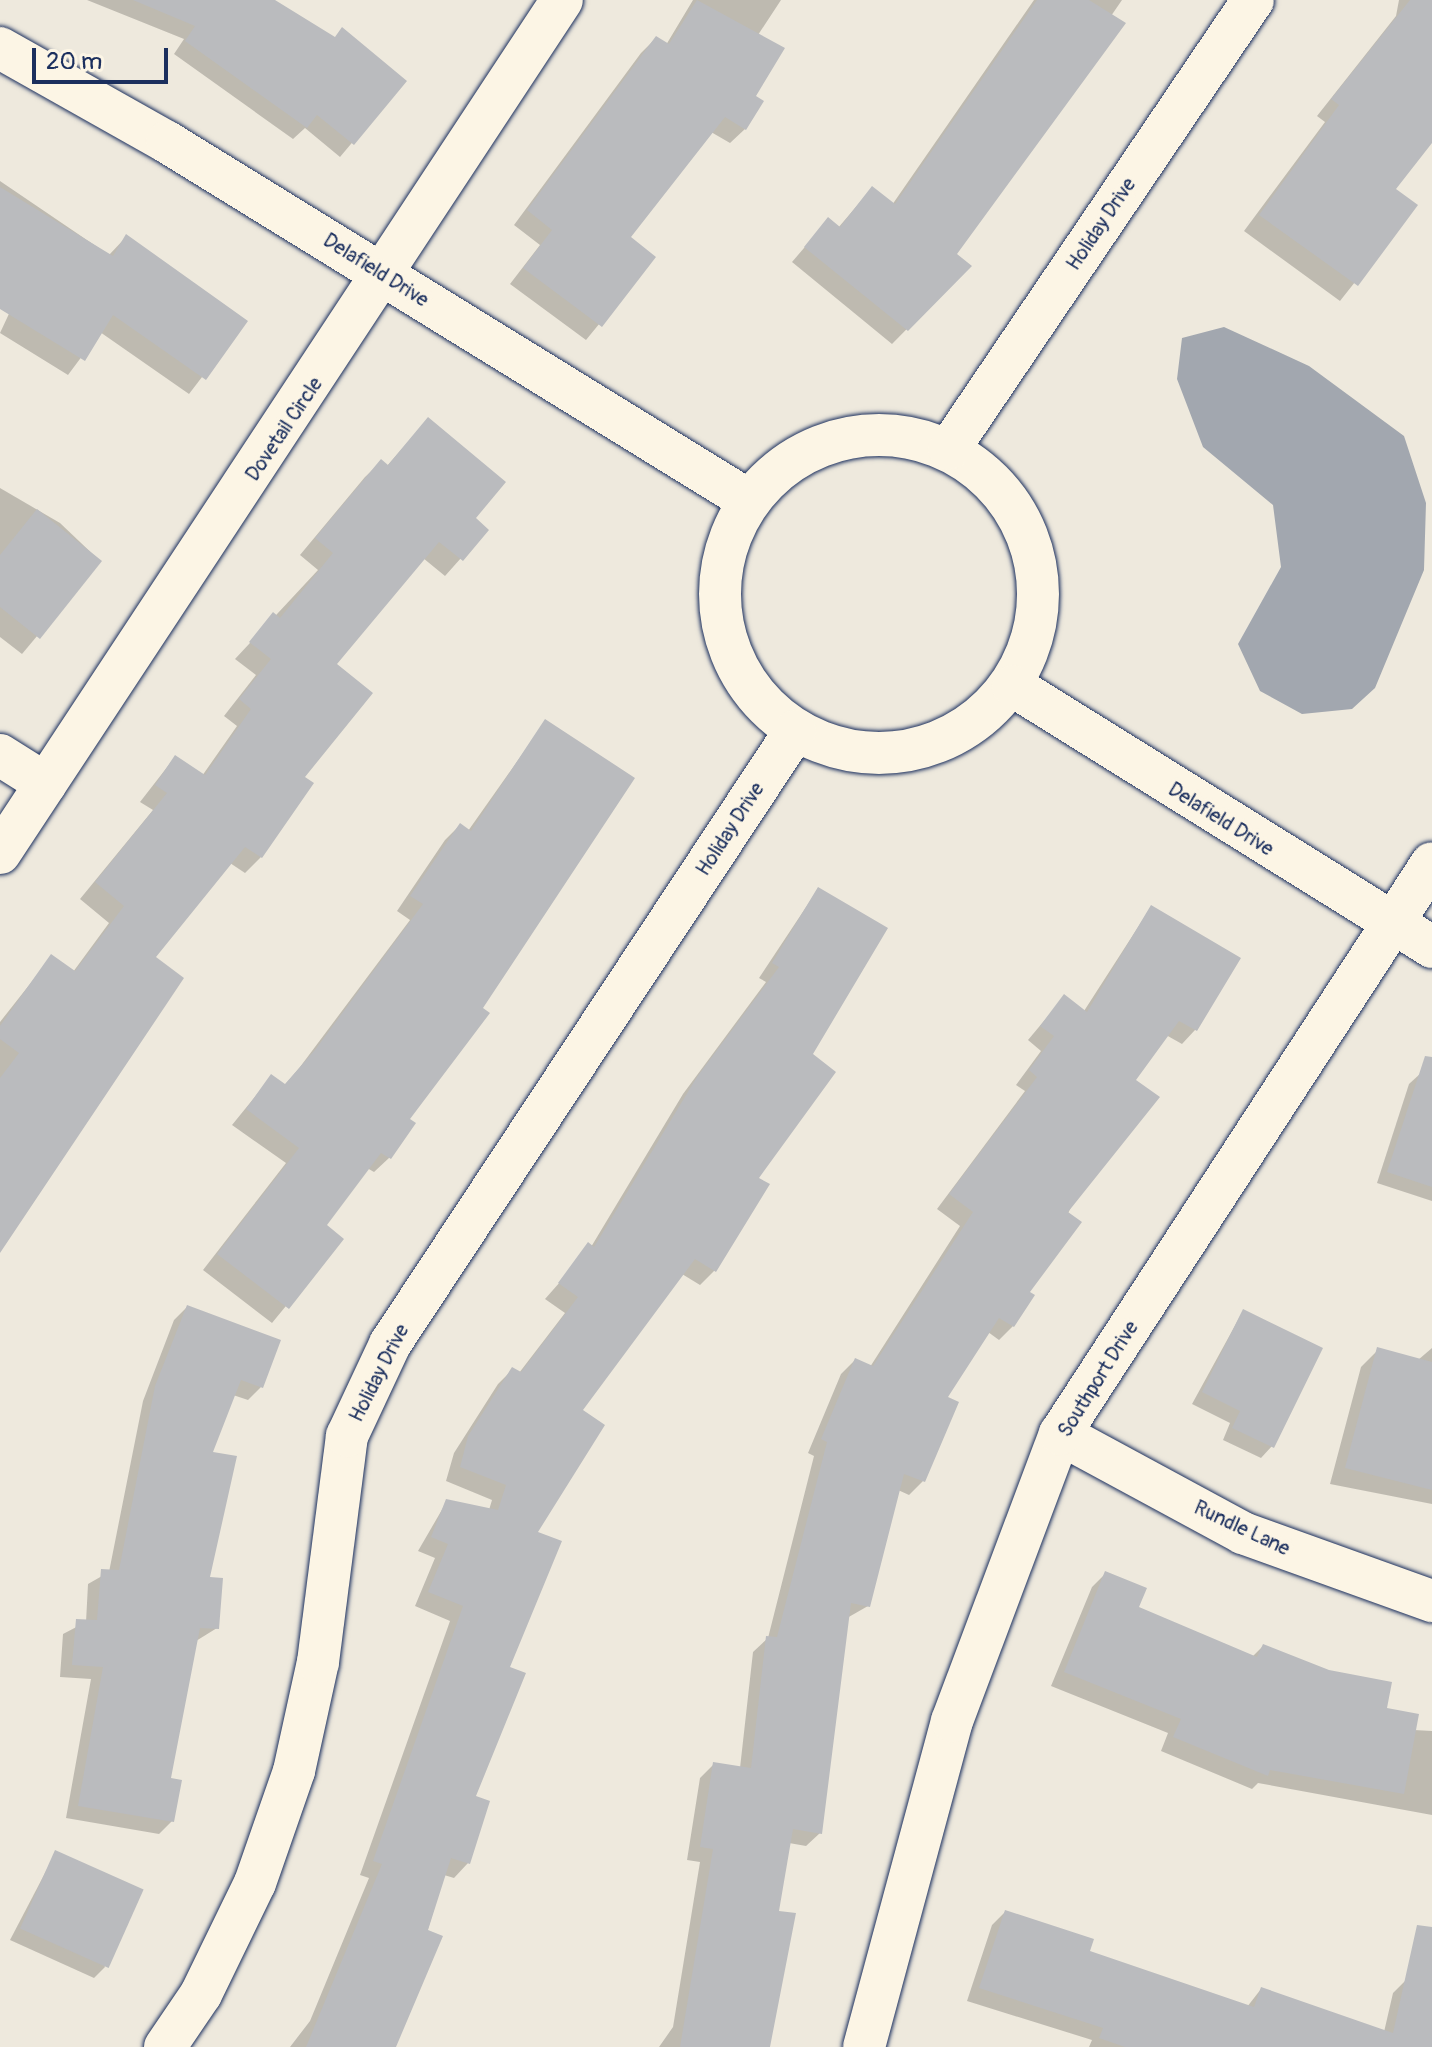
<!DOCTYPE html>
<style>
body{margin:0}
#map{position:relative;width:1432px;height:2047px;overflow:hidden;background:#eee9dd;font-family:Pangolin,sans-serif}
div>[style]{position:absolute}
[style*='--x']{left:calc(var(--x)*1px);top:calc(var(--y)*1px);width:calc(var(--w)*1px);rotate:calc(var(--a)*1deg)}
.water>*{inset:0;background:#a2a7af}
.shadow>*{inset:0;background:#0003}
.building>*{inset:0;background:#babbbe;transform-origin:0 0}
.roads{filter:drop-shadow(0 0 2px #1b2f5e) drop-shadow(0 0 2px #1b2f5e)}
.street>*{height:42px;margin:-21px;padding:0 21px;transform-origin:21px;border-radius:21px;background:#fcf5e5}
.street>.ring{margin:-21px;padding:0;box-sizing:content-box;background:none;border:42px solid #fcf5e5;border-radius:50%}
span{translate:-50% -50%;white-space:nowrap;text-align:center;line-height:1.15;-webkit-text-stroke:7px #fcf5e5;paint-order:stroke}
.street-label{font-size:20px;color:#1b2f5e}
.scale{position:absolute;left:32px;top:48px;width:136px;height:36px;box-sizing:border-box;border:4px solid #1b2f5e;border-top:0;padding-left:10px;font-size:24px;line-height:28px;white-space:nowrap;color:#1b2f5e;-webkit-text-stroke:6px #fcf5e5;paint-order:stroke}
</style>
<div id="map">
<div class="water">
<div style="clip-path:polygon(1224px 327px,1309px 366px,1404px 436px,1426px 503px,1424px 570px,1375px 688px,1352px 709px,1302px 714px,1260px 691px,1238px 644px,1281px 567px,1273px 505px,1203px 447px,1177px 379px,1182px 338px)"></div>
</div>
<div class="shadow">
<div style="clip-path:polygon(87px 0,271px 0,404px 81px,340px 157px,305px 128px,293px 139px,174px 54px,184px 39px)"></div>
<div style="clip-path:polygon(693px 0,781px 0,758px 35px,745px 129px,730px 143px,711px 132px,628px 238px,654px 257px,586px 340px,510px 284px,540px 245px,514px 225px,641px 53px,656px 38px,666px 45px)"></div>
<div style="clip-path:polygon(1034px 0,1122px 0,1111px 16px,1123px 24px,954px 254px,969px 266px,892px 344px,792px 262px,828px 220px,838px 228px,872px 188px,892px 205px)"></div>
<div style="clip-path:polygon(1399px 0,1432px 0,1432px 140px,1393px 189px,1415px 206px,1340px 301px,1244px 231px,1325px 122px,1317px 116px,1396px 16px)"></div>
<div style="clip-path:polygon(0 181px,109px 255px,126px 237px,245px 321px,189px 394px,100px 332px,68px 375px,0 333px,14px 303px,0 295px)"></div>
<div style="clip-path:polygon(428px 419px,473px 518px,486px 530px,445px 576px,423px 558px,335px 664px,302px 778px,261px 857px,245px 873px,230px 863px,153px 958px,0 1248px,0 1022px,52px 956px,73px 972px,109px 923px,80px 899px,153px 810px,140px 802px,175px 757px,202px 776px,237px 726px,224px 716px,256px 675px,235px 659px,318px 570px,300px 555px,365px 477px,381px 462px,387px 466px)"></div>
<div style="clip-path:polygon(0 488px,60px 523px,100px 561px,22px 654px,0 637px)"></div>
<div style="clip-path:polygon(545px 722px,389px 1158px,374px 1172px,367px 1168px,324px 1226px,341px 1239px,272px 1323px,203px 1270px,286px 1163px,232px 1125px,271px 1077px,284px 1086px,300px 1067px,410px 920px,397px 911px,445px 840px,460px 825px,468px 831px)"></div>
<div style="clip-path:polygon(818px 889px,810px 1055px,714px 1271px,700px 1285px,682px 1274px,580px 1411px,535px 1533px,474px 1798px,468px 1863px,454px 1878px,444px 1875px,393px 2047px,290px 2047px,310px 2021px,369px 1878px,360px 1875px,450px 1621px,415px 1606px,435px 1558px,418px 1551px,447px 1501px,489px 1510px,492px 1500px,446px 1481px,454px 1453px,498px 1384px,513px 1369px,519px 1373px,565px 1313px,545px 1299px,591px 1247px,683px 1094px,766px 982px,759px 978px)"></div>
<div style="clip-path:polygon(1151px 907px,1238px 959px,1195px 1030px,1182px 1044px,1166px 1035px,1133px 1080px,1013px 1326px,999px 1340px,988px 1332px,945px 1398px,956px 1403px,923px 1481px,909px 1495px,898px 1490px,868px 1606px,847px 1618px,820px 1833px,806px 1846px,789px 1843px,777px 1912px,793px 1915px,768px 2047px,659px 2047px,673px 2027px,700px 1862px,687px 1860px,700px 1778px,714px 1764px,740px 1768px,753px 1652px,768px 1638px,814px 1456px,808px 1453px,841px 1374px,855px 1360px,870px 1367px,960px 1226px,937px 1209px,1025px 1091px,1016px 1085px,1041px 1051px,1028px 1040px,1064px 997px,1084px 1011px)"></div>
<div style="clip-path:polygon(1421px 1073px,1432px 1076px,1432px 1201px,1377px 1183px,1409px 1084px)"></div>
<div style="clip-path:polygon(187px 1307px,261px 1387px,248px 1400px,233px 1395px,210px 1453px,208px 1579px,217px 1628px,196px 1641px,168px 1779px,172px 1821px,159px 1834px,66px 1818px,91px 1679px,60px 1677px,63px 1634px,86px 1622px,88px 1584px,109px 1572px,143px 1401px,174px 1320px)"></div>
<div style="clip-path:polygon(1243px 1311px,1272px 1446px,1261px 1458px,1223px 1440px,1230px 1423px,1192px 1404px)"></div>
<div style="clip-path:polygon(1432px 1348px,1432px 1504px,1330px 1484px,1361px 1367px,1378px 1350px,1418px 1360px)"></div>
<div style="clip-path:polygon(1106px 1573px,1136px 1608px,1252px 1657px,1263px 1646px,1414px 1730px,1432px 1731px,1432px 1815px,1258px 1783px,1252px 1789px,1161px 1751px,1168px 1733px,1051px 1686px,1092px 1587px)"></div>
<div style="clip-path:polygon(56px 1852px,105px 1967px,94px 1978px,10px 1940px)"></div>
<div style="clip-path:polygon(1005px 1912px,1088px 1953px,1247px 2007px,1261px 1989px,1384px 2032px,1393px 1993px,1406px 1980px,1432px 1986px,1432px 2047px,1089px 2047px,1092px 2040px,967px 2001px,992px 1925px)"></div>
</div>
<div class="building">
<div style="clip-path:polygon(133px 0,275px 0,335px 37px,342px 27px,407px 81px,354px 145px,317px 115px,307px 128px,185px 41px,195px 26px)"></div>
<div style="clip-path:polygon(697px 0,785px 48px,756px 96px,764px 101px,746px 130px,725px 117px,631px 237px,656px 257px,602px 327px,523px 268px,552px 230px,527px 210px,656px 36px,669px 44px)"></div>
<div style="clip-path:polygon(1037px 0,1089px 0,1126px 23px,957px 254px,972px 266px,908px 331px,804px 247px,828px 217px,840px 227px,872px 186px,895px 204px)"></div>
<div style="clip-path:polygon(1410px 0,1432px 0,1432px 143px,1396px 189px,1418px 205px,1358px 286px,1259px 215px,1339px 105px,1331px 99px)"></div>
<div style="clip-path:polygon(0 187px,113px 256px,126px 234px,248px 321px,206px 380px,113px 315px,85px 361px,0 309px)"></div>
<div style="clip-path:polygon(428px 417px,506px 482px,476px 518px,489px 530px,463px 561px,439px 542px,337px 664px,373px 693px,305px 777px,314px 783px,262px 858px,245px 847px,156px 957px,184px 978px,0 1253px,0 1078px,19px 1053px,0 1039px,0 1026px,51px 954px,75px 971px,124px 906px,95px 882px,167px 793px,155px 785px,175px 755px,205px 775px,251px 709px,239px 699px,271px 659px,249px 642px,273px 612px,280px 618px,333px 553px,315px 538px,381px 459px,388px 465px)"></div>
<div style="clip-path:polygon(37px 509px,102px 561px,40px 639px,0 607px,0 555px)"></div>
<div style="clip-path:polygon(545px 719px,635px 778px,483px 1008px,490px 1013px,410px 1119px,416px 1123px,391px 1159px,381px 1153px,327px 1225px,344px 1239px,289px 1309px,217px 1254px,299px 1148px,246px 1109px,271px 1074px,285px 1084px,315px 1050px,423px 904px,410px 896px,460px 823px,471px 831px)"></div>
<div style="clip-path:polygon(818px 887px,888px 928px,813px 1054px,836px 1072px,759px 1178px,770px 1184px,716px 1272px,695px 1259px,583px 1410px,605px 1425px,538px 1532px,562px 1541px,510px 1667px,526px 1673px,476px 1796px,490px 1801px,470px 1864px,451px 1858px,428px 1930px,443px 1936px,396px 2047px,306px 2047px,382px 1864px,373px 1861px,463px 1606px,428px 1592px,448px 1544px,431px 1537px,446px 1499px,498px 1510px,506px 1485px,460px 1467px,468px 1436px,512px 1367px,521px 1372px,578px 1297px,558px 1283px,588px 1242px,594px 1247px,697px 1077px,779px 967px,772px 963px)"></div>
<div style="clip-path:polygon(1151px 905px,1241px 958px,1197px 1031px,1179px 1021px,1136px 1080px,1160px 1097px,1068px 1212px,1082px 1222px,1030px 1292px,1035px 1295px,1014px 1327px,999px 1318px,948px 1397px,959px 1402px,925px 1482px,904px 1474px,870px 1607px,851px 1603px,822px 1834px,793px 1829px,779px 1911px,796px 1913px,770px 2047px,680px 2047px,713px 1849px,700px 1847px,713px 1762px,751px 1768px,766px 1636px,777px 1637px,827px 1442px,821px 1439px,855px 1358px,873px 1366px,973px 1212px,949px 1194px,1037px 1077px,1029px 1070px,1054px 1036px,1040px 1026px,1064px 994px,1087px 1012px)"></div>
<div style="clip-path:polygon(1425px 1056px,1432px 1057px,1432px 1187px,1387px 1172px)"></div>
<div style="clip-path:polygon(187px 1305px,281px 1340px,263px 1388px,241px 1380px,213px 1452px,237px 1456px,210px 1577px,223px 1578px,219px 1629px,200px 1628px,171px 1778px,182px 1780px,174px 1822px,78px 1806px,103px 1667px,72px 1665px,76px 1619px,97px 1620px,101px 1569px,119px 1570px,155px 1386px)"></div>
<div style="clip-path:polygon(1243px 1309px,1323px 1348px,1274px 1448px,1232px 1428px,1240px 1411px,1202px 1392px)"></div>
<div style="clip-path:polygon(1377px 1347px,1432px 1362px,1432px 1490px,1345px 1468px)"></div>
<div style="clip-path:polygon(1105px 1571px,1147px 1588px,1139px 1607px,1257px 1657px,1263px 1644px,1329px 1670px,1392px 1682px,1387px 1708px,1419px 1714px,1404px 1794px,1270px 1770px,1268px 1776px,1173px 1737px,1181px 1719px,1064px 1672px)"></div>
<div style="left:55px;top:1850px;width:97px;height:86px;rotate:24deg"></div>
<div style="clip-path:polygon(1005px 1910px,1094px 1939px,1090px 1951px,1254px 2007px,1261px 1987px,1393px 2033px,1417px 1925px,1432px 1927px,1432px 2047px,1125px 2047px,1099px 2038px,1103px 2028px,979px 1988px)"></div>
</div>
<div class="roads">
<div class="street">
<div style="--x:0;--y:48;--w:192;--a:29.4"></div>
<div style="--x:167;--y:142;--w:682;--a:31.64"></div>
<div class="ring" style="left:720px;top:435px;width:276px;height:276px"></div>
<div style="--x:949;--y:449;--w:542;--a:-55.9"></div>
<div style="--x:1013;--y:686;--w:494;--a:31.9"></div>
<div style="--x:0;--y:755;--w:54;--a:32.2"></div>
<div style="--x:0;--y:853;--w:1021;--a:-56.62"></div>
<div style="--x:1060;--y:1434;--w:208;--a:28.4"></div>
<div style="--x:1243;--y:1533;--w:201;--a:19.8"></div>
<div style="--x:165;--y:2047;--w:64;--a:-55.8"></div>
<div style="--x:201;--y:1994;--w:123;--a:-64.1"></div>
<div style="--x:255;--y:1883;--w:119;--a:-70.8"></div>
<div style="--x:294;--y:1771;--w:112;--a:-77.6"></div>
<div style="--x:318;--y:1662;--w:228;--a:-82.7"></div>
<div style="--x:347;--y:1436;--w:102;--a:-64.9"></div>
<div style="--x:390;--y:1344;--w:735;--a:-56.55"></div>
<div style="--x:864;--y:2047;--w:338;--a:-74.9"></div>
<div style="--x:952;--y:1721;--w:307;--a:-69.4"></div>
<div style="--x:1060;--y:1434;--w:681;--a:-56.92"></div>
</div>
</div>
<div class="street-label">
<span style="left:1101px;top:224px;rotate:-56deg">Holiday Drive</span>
<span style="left:376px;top:270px;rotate:32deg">Delafield Drive</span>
<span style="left:284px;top:429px;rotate:-56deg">Dovetail Circle</span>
<span style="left:1221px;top:819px;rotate:32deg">Delafield Drive</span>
<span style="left:730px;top:829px;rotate:-57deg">Holiday Drive</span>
<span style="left:379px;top:1373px;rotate:-63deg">Holiday Drive</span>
<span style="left:1098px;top:1379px;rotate:-58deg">Southport Drive</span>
<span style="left:1242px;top:1528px;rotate:25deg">Rundle Lane</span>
</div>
<div class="scale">20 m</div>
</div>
